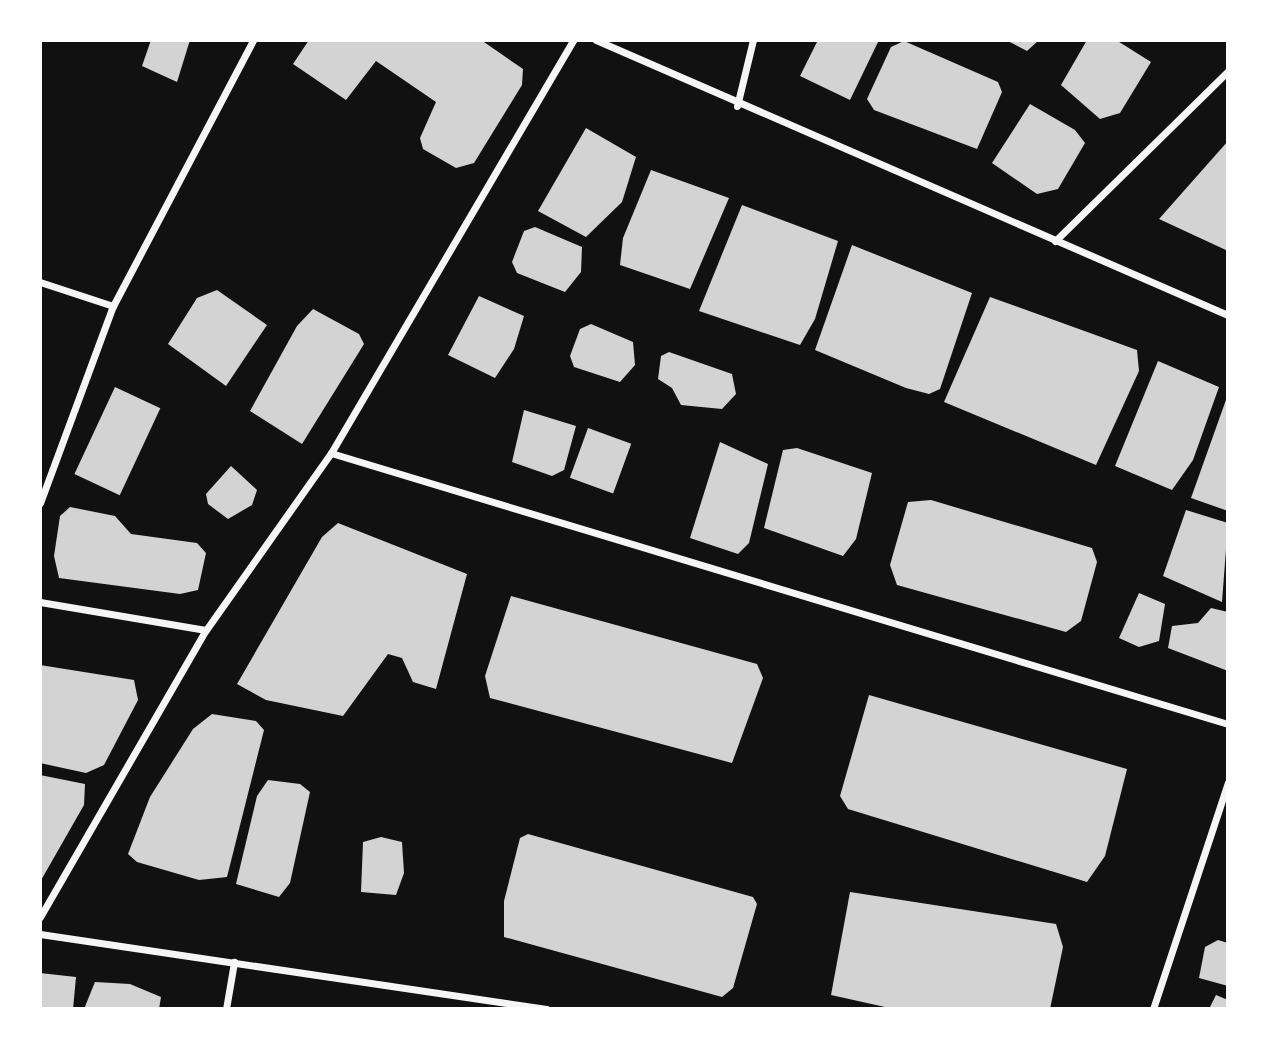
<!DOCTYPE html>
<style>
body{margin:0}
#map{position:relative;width:1268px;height:1049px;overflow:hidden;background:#111;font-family:Signika,sans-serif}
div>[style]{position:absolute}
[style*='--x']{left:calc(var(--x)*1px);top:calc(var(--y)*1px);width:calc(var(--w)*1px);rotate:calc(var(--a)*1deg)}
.building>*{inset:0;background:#d3d3d3;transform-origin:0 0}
.minor>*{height:7px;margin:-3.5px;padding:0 3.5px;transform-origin:3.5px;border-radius:3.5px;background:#f5f5f5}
span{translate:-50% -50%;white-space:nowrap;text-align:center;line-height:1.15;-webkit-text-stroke:7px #fff;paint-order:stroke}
.frame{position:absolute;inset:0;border:42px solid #fff;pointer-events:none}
</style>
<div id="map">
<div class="building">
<div style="clip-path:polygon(151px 40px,190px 40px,177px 82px,142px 66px)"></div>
<div style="clip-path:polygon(309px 40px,481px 40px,523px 69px,522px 85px,474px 163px,456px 168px,423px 149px,420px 138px,436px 102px,376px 61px,346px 100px,293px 64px)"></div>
<div style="clip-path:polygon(818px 40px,879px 40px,850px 100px,800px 76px)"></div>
<div style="clip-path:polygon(1006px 40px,1039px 40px,1027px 51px)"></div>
<div style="clip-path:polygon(1087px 40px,1116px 40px,1151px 62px,1120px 113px,1100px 119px,1061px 85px)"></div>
<div style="clip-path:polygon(904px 41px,998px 82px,1002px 92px,977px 149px,874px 110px,867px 99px,891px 47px)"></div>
<div style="clip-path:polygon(1030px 104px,1075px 130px,1085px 143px,1058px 189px,1037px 194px,992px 163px)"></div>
<div style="clip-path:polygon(586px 128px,636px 157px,622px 202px,586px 237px,538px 211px)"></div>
<div style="clip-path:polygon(1228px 141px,1228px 251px,1159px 219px)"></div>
<div style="clip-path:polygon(651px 170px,729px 198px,690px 289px,620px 265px,623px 238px)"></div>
<div style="clip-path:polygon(742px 205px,838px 241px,815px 319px,800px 345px,699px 311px)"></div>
<div style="clip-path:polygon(535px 227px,582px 247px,581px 272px,565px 292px,517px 273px,512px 262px,524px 231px)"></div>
<div style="clip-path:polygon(852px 245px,972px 293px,940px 389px,929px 394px,906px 388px,815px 350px)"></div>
<div style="clip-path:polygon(217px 290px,267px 325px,226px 386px,168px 344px,197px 298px)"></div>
<div style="clip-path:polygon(479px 296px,524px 316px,514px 349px,495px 378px,448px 355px)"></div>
<div style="clip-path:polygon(990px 297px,1137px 350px,1139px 371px,1096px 465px,944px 402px)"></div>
<div style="clip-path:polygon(313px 309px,359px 334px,364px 344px,302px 444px,250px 411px,297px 326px)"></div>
<div style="clip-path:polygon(591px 324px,633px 342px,635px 365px,620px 382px,574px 367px,570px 356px,580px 329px)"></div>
<div style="clip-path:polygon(669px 352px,732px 374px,736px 394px,722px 409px,681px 405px,672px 388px,658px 379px,661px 356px)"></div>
<div style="clip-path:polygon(1158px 361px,1219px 387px,1193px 460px,1172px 490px,1115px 466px)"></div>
<div style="left:115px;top:387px;width:50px;height:96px;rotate:25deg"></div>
<div style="clip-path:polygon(1227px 397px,1228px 397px,1228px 511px,1191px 498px)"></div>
<div style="clip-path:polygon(524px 410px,576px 426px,564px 470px,552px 476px,512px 462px)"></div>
<div style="left:588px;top:428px;width:46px;height:53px;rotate:20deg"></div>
<div style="clip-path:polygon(720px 442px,768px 464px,749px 543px,738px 554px,690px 538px)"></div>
<div style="clip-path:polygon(797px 448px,872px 473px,856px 539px,843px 556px,764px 528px,783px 450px)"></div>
<div style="clip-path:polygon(231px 466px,257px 490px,252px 505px,228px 519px,208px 504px,206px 494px)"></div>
<div style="clip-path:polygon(931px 500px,1092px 548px,1097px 562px,1081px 621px,1066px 632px,897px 585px,890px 565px,908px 502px)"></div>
<div style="clip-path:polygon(70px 507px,115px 516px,131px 534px,197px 543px,206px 553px,198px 590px,180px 594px,59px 578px,54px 556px,60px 516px)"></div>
<div style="clip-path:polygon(1186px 510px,1228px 523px,1222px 602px,1163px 576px)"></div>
<div style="clip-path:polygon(338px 523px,467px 574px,436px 689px,413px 682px,402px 658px,388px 654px,343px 716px,266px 700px,237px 684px,322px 537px)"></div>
<div style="clip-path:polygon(1139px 593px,1165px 604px,1159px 641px,1139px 647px,1119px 638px)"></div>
<div style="clip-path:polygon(511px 596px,757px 664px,763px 678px,732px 763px,490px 698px,485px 676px)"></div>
<div style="clip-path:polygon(1211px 608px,1228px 612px,1228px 671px,1168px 648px,1172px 626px,1198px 623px)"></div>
<div style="clip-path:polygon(40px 665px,134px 680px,138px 700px,104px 765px,86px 773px,40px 763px)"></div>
<div style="clip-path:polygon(869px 695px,1127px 769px,1105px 856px,1087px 882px,848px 809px,840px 796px)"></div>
<div style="clip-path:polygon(212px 714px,256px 721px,264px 730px,227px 877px,199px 880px,137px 862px,128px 854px,150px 797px,193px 729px)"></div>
<div style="clip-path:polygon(40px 775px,85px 784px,84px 805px,40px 882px)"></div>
<div style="clip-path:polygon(268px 780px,300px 784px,310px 792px,290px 883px,279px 897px,236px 884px,257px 796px)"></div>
<div style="clip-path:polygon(528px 834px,753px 897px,757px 904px,733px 988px,722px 997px,504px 937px,504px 901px,520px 838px)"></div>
<div style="clip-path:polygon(381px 837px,402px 842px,404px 873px,396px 895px,361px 892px,363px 842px)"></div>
<div style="clip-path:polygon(850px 892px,1056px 924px,1063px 947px,1050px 1009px,894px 1009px,831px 995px)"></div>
<div style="clip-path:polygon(1218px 940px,1228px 943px,1228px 986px,1199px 978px,1205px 947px)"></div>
<div style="clip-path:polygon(40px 973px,76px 977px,73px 1009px,40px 1009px)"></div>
<div style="clip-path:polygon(95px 982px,130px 984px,161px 997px,159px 1009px,84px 1009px)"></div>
<div style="clip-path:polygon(1216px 995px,1228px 1000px,1228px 1009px,1209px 1009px)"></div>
</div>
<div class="minor">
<div style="--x:596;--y:40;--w:689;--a:23.52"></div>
<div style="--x:737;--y:106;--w:68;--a:-76.4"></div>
<div style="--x:1055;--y:241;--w:243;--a:-44.5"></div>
<div style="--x:40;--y:282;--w:77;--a:18.2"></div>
<div style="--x:331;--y:453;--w:937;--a:16.81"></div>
<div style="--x:40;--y:503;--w:210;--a:-69.7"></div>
<div style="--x:113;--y:306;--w:301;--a:-62.2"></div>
<div style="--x:40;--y:602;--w:168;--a:9.6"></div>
<div style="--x:40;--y:917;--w:332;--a:-60"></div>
<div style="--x:206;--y:630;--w:217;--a:-54.8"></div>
<div style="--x:331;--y:453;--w:479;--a:-59.6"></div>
<div style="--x:40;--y:934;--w:512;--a:8.43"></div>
<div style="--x:226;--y:1009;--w:48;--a:-80.3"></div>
<div style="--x:1153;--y:1009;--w:239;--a:-71.7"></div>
</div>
<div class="frame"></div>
</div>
